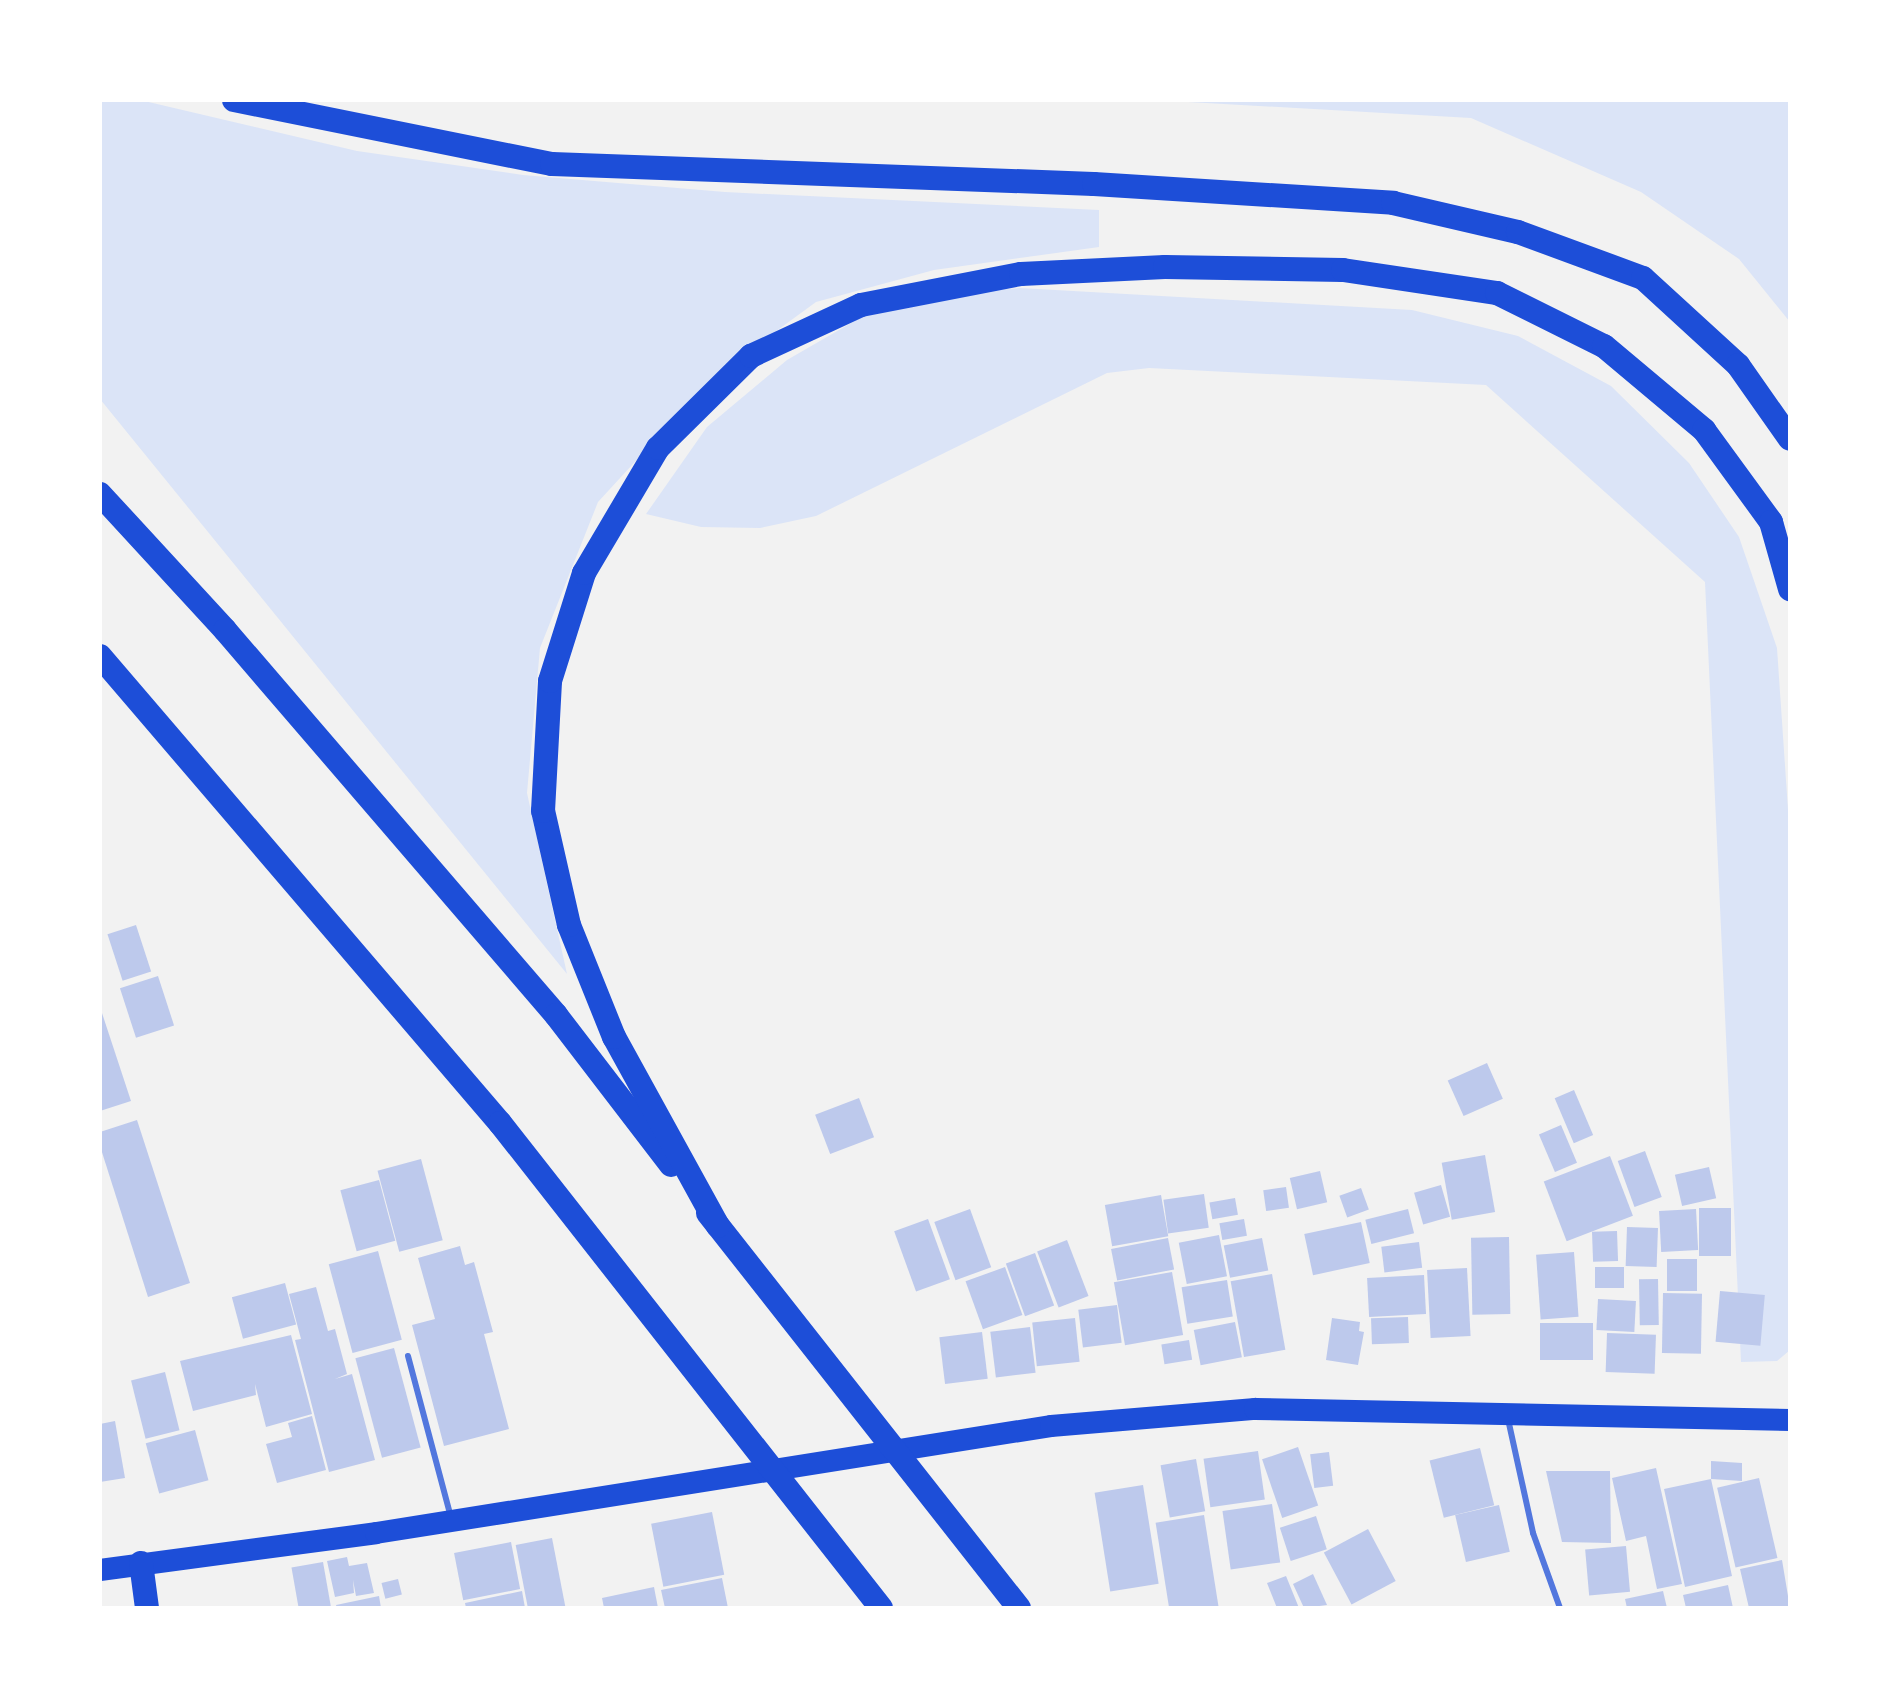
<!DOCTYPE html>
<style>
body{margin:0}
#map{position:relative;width:1890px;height:1708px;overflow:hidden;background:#f2f2f2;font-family:"Space Grotesk",sans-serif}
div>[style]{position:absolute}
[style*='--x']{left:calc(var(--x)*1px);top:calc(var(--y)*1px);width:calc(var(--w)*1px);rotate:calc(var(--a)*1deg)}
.green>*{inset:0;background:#dbe4f7}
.building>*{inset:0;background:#bdc9ec;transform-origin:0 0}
.service>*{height:6px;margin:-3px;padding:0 3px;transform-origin:3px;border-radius:3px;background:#5277de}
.trunk>*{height:22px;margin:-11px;padding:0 11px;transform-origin:11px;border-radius:11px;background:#1d4ed8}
.motorway>*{height:24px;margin:-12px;padding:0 12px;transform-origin:12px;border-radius:12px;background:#1d4ed8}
span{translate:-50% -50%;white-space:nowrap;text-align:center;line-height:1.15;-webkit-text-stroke:6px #fff;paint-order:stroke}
.frame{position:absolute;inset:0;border:102px solid #fff;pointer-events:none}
</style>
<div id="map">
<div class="green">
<div style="clip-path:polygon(100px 100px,140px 100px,357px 151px,523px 175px,725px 192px,1099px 210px,1099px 247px,934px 270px,816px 302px,711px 379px,598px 502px,540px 648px,527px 793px,567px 974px,100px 399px)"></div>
<div style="clip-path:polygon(1153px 100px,1790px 100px,1790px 322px,1739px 259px,1641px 192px,1471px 118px)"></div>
<div style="clip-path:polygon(1020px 288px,1412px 310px,1518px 336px,1611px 386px,1689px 463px,1739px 537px,1777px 648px,1790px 839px,1790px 1350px,1777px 1361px,1741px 1362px,1705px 582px,1486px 385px,1149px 368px,1107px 373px,816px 516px,760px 528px,701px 527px,646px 514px,707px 427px,787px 360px,865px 315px,947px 293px)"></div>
</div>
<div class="building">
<div style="left:136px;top:925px;width:49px;height:30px;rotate:72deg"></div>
<div style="left:158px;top:976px;width:52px;height:40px;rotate:72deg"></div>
<div style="clip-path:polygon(100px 1007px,131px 1101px,100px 1111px)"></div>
<div style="left:1487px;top:1063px;width:39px;height:43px;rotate:66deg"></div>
<div style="left:1574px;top:1090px;width:49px;height:21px;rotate:67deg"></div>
<div style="left:859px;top:1098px;width:42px;height:47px;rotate:69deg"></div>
<div style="clip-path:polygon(137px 1120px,190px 1283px,148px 1297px,100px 1146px,100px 1132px)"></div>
<div style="left:1561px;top:1125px;width:41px;height:24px;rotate:67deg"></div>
<div style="left:1645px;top:1151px;width:49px;height:29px;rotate:70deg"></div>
<div style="left:1485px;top:1155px;width:58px;height:44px;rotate:80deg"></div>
<div style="left:1610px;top:1156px;width:64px;height:71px;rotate:69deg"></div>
<div style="left:421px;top:1159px;width:84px;height:45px;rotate:75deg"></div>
<div style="left:1709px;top:1167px;width:32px;height:35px;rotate:77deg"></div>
<div style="left:1320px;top:1171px;width:32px;height:31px;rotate:77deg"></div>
<div style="left:379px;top:1180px;width:63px;height:40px;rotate:75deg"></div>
<div style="left:1441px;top:1185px;width:33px;height:28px;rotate:74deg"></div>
<div style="left:1286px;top:1187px;width:21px;height:23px;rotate:82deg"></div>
<div style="left:1361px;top:1188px;width:23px;height:23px;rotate:70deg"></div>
<div style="left:1204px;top:1194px;width:34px;height:41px;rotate:82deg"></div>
<div style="left:1161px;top:1195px;width:42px;height:57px;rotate:80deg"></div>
<div style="left:1235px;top:1198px;width:17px;height:26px;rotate:80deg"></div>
<div style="left:1731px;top:1208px;width:48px;height:32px;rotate:90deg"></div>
<div style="left:970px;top:1209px;width:62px;height:38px;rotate:70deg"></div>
<div style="left:1408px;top:1209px;width:25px;height:44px;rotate:76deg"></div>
<div style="left:1696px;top:1209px;width:41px;height:37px;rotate:87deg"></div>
<div style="left:928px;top:1219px;width:64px;height:36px;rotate:70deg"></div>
<div style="left:1244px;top:1219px;width:17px;height:25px;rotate:80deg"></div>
<div style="left:1361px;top:1222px;width:42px;height:58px;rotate:78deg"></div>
<div style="left:1627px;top:1227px;width:31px;height:39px;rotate:2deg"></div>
<div style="left:1617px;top:1231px;width:30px;height:25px;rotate:88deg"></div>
<div style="left:1219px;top:1235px;width:42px;height:41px;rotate:79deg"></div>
<div style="left:1509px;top:1237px;width:77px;height:38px;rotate:89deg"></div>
<div style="left:1168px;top:1238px;width:32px;height:58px;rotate:79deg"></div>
<div style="left:1262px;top:1238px;width:33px;height:39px;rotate:79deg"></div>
<div style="left:1067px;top:1240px;width:60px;height:32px;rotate:69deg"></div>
<div style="left:1419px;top:1242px;width:26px;height:38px;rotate:83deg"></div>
<div style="clip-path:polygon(460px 1246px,465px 1265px,474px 1262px,493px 1332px,484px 1334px,509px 1429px,444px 1446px,412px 1325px,435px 1319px,418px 1258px)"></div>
<div style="left:378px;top:1251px;width:92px;height:51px;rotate:75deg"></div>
<div style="left:1574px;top:1252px;width:65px;height:38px;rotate:86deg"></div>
<div style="left:1035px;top:1253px;width:56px;height:31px;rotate:70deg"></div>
<div style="left:1667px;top:1259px;width:30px;height:32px"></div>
<div style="left:1005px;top:1267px;width:51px;height:42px;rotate:70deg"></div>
<div style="left:1595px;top:1267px;width:29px;height:21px"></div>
<div style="left:1467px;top:1268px;width:68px;height:40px;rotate:87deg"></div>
<div style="left:1172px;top:1272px;width:64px;height:59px;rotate:80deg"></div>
<div style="left:1272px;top:1274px;width:77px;height:42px;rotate:80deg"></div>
<div style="left:1424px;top:1275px;width:39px;height:57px;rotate:87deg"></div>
<div style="left:1658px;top:1279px;width:46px;height:19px;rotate:89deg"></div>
<div style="left:1227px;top:1280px;width:37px;height:46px;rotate:81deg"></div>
<div style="left:285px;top:1283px;width:43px;height:55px;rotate:75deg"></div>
<div style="clip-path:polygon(316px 1287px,328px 1331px,335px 1329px,347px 1374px,335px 1379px,352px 1374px,375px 1460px,329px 1472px,295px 1340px,301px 1339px,289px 1294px)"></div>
<div style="left:1720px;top:1291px;width:45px;height:51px;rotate:5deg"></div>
<div style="left:1663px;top:1293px;width:39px;height:60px;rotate:1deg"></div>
<div style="left:1598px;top:1299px;width:38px;height:31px;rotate:3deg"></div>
<div style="left:1117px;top:1305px;width:38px;height:39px;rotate:83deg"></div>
<div style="left:1408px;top:1317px;width:26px;height:37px;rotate:88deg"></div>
<div style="left:1075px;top:1318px;width:44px;height:43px;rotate:84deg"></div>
<div style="clip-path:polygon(1332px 1318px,1360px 1322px,1359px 1331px,1364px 1332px,1358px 1365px,1326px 1360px)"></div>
<div style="left:1235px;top:1322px;width:36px;height:42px;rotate:79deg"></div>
<div style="left:1540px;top:1323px;width:53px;height:37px"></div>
<div style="left:1030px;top:1327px;width:46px;height:40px;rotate:83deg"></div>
<div style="left:982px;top:1332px;width:47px;height:43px;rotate:83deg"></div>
<div style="left:1607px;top:1333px;width:49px;height:39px;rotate:2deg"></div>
<div style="clip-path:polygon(291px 1335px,312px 1414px,266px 1427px,255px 1384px,256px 1395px,193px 1411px,180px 1361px)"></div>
<div style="left:1189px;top:1340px;width:20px;height:28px;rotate:81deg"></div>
<div style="left:394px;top:1348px;width:103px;height:40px;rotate:75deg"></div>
<div style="left:165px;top:1372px;width:60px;height:35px;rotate:76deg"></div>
<div style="clip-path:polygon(312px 1416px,326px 1470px,277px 1483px,266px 1444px,292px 1437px,288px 1423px)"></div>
<div style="clip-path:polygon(115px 1421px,125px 1478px,100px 1482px,100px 1424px)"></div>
<div style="left:195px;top:1430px;width:52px;height:51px;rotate:75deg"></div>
<div style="left:1298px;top:1447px;width:62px;height:38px;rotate:71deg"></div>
<div style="left:1480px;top:1448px;width:59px;height:52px;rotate:76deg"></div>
<div style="left:1258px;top:1451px;width:49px;height:55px;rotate:82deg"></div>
<div style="left:1329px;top:1452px;width:34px;height:19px;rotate:83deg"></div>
<div style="left:1196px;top:1459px;width:53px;height:36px;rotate:80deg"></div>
<div style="clip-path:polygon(1711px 1461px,1742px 1463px,1742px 1481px,1711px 1479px,1732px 1576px,1685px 1587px,1664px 1489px,1711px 1479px)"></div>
<div style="clip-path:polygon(1656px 1468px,1682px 1584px,1657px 1589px,1646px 1536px,1626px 1541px,1612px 1478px)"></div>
<div style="clip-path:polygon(1546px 1471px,1610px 1471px,1611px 1543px,1562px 1542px)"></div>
<div style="left:1759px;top:1478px;width:82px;height:43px;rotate:77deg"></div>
<div style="left:1143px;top:1485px;width:100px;height:49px;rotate:81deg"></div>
<div style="left:1272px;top:1504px;width:59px;height:50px;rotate:82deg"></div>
<div style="left:1499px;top:1505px;width:48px;height:45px;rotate:77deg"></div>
<div style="left:712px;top:1512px;width:64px;height:62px;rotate:79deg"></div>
<div style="left:1204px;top:1515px;width:94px;height:49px;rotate:81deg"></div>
<div style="left:1316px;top:1516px;width:35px;height:38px;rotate:72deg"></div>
<div style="left:1368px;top:1529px;width:59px;height:50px;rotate:62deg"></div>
<div style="left:552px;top:1538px;width:71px;height:37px;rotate:79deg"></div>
<div style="left:511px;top:1542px;width:48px;height:58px;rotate:79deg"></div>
<div style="left:1626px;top:1546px;width:46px;height:41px;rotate:85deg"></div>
<div style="clip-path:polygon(347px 1557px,349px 1566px,367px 1563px,374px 1593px,356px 1596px,353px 1580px,354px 1593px,335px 1597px,327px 1561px)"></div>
<div style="clip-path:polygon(1782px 1560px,1790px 1608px,1749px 1608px,1740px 1569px)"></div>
<div style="left:323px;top:1562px;width:46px;height:32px;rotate:80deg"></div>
<div style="clip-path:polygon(1313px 1574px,1327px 1605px,1304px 1608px,1293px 1584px)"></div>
<div style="clip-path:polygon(1286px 1576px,1299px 1608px,1277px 1608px,1267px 1583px)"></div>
<div style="clip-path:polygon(722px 1578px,728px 1608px,665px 1608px,661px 1590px)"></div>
<div style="left:398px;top:1579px;width:16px;height:17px;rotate:76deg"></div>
<div style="clip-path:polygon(1728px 1585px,1733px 1608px,1686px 1608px,1683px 1595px)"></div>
<div style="clip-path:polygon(654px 1587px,658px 1608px,604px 1608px,602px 1598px)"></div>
<div style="clip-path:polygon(522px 1591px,525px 1608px,466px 1608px,465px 1603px)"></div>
<div style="clip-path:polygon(1663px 1591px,1667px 1608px,1627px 1608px,1625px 1599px)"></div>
<div style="clip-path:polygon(379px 1596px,381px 1608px,337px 1608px,336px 1605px)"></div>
</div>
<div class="service">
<div style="--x:408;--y:1356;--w:168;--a:75.1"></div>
<div style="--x:1508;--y:1419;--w:117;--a:77.6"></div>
<div style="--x:1533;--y:1533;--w:80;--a:70.2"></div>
</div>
<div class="trunk">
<div style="--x:100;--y:1570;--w:278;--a:-7.6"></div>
<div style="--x:376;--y:1533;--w:683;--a:-9.01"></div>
<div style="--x:1051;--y:1426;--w:205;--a:-4.8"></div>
<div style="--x:1255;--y:1409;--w:535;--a:1.18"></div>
</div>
<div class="motorway">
<div style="--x:234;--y:100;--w:324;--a:11.4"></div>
<div style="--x:552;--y:164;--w:542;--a:2.11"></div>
<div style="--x:1094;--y:184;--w:300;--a:3.6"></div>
<div style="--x:1393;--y:203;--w:128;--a:13.1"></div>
<div style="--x:1518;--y:232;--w:133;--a:20.2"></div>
<div style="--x:1643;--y:278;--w:129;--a:42.5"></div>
<div style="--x:1738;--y:365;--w:90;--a:54.9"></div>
<div style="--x:100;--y:494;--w:185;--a:47.4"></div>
<div style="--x:225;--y:630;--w:508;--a:49.31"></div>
<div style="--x:556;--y:1015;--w:189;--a:52.5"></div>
<div style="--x:100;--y:656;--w:615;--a:49.42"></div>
<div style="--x:500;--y:1123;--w:617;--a:51.85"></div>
<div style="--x:708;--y:1213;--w:503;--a:51.79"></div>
<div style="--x:718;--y:1226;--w:216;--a:-118.8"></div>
<div style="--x:614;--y:1037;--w:121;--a:-111.9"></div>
<div style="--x:569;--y:925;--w:117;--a:-102.8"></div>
<div style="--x:543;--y:811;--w:130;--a:-86.9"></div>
<div style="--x:550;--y:681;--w:113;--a:-72.5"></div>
<div style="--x:584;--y:573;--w:145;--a:-59.4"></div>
<div style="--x:658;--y:448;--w:131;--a:-44.7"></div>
<div style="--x:751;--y:356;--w:121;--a:-24.9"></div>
<div style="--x:861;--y:305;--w:163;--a:-11"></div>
<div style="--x:1021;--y:274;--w:144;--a:-2.8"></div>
<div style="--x:1165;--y:267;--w:178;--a:1"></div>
<div style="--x:1343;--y:270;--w:156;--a:8.5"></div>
<div style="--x:1497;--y:293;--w:119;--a:26.4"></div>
<div style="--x:1604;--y:346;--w:131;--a:40"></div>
<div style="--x:1704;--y:430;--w:114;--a:53.9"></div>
<div style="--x:1771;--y:522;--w:70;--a:74.2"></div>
<div style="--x:141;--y:1563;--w:45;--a:82.4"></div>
</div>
<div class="frame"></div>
</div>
